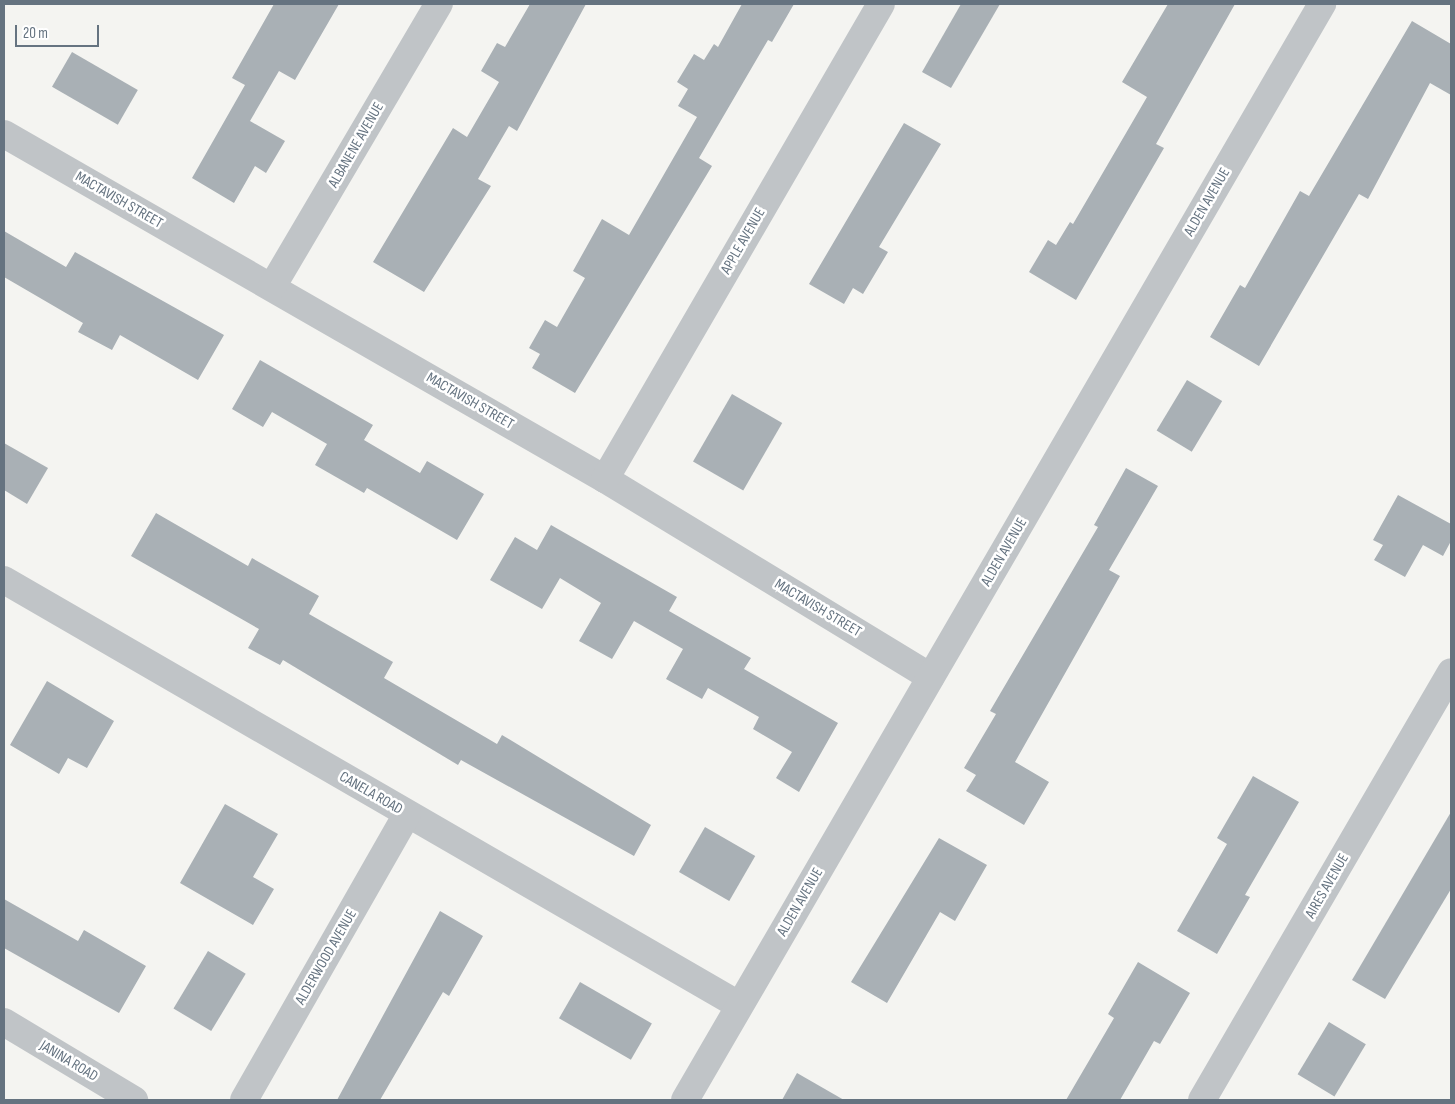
<!DOCTYPE html>
<style>
body{margin:0}
#map{position:relative;width:1455px;height:1104px;overflow:hidden;background:#f4f4f1;font-family:"Sofia Sans Condensed",sans-serif}
div>[style]{position:absolute}
[style*='--x']{left:calc(var(--x)*1px);top:calc(var(--y)*1px);width:calc(var(--w)*1px);rotate:calc(var(--a)*1deg)}
.building>*{inset:0;background:#a9b0b5;transform-origin:0 0}
.minor>*{height:28px;margin:-14px;padding:0 14px;transform-origin:14px;border-radius:14px;background:#c0c4c7}
span{translate:-50% -50%;white-space:nowrap;text-align:center;line-height:1.15;-webkit-text-stroke:5px #fff;paint-order:stroke}
.street-label{font-size:15px;color:#657380}
.frame{position:absolute;inset:0;border:5px solid #657380;pointer-events:none}
.scale{position:absolute;left:15px;top:25px;width:84px;height:22px;box-sizing:border-box;border:2px solid #657380;border-top:0;padding-left:6px;font-size:15px;line-height:18px;white-space:nowrap;color:#657380;-webkit-text-stroke:4px #fff;paint-order:stroke}
</style>
<div id="map">
<div class="building">
<div style="clip-path:polygon(274px 4px,339px 4px,295px 80px,279px 71px,250px 121px,285px 141px,266px 173px,255px 166px,234px 203px,192px 178px,245px 85px,232px 78px)"></div>
<div style="clip-path:polygon(530px 4px,586px 4px,517px 131px,509px 126px,478px 179px,491px 186px,424px 292px,373px 262px,453px 128px,467px 137px,499px 82px,481px 71px,497px 43px,505px 47px)"></div>
<div style="clip-path:polygon(742px 4px,794px 4px,772px 42px,768px 40px,699px 158px,712px 166px,575px 393px,532px 368px,540px 354px,529px 348px,545px 320px,557px 327px,585px 278px,573px 271px,602px 219px,629px 235px,697px 117px,678px 106px,688px 89px,677px 82px,694px 54px,704px 60px,714px 44px,718px 47px)"></div>
<div style="clip-path:polygon(961px 4px,1000px 4px,951px 88px,922px 72px)"></div>
<div style="clip-path:polygon(1168px 4px,1235px 4px,1156px 144px,1164px 148px,1076px 300px,1029px 272px,1048px 240px,1056px 245px,1070px 222px,1073px 224px,1147px 97px,1122px 82px)"></div>
<div style="clip-path:polygon(1412px 21px,1451px 44px,1451px 95px,1430px 83px,1368px 199px,1359px 194px,1259px 366px,1210px 337px,1240px 285px,1245px 288px,1300px 191px,1309px 196px)"></div>
<div style="left:72px;top:52px;width:76px;height:40px;rotate:30deg"></div>
<div style="clip-path:polygon(904px 123px,941px 144px,879px 247px,888px 252px,863px 294px,853px 288px,844px 304px,809px 284px)"></div>
<div style="clip-path:polygon(4px 231px,66px 267px,75px 252px,224px 335px,198px 380px,120px 335px,112px 350px,78px 332px,83px 323px,4px 277px)"></div>
<div style="clip-path:polygon(260px 360px,373px 425px,364px 440px,420px 473px,427px 461px,484px 494px,457px 540px,367px 488px,364px 493px,315px 465px,327px 444px,272px 412px,263px 427px,232px 409px)"></div>
<div style="left:1187px;top:380px;width:41px;height:59px;rotate:31deg"></div>
<div style="left:732px;top:394px;width:58px;height:78px;rotate:30deg"></div>
<div style="clip-path:polygon(4px 443px,48px 468px,27px 504px,4px 490px)"></div>
<div style="clip-path:polygon(1126px 468px,1158px 486px,1109px 570px,1120px 576px,1015px 762px,1049px 782px,1024px 825px,966px 791px,976px 775px,964px 768px,996px 714px,990px 711px,1098px 527px,1094px 525px)"></div>
<div style="clip-path:polygon(1398px 495px,1451px 524px,1451px 541px,1443px 556px,1423px 545px,1405px 577px,1374px 560px,1383px 545px,1373px 540px)"></div>
<div style="clip-path:polygon(156px 513px,248px 566px,252px 558px,319px 596px,309px 614px,393px 662px,384px 678px,497px 744px,502px 735px,651px 825px,634px 856px,461px 760px,458px 765px,283px 660px,280px 665px,248px 648px,259px 629px,131px 556px)"></div>
<div style="clip-path:polygon(551px 525px,677px 597px,669px 611px,751px 658px,744px 669px,838px 723px,799px 792px,776px 778px,792px 752px,753px 729px,759px 717px,708px 688px,702px 699px,666px 679px,683px 649px,634px 621px,612px 659px,579px 641px,601px 603px,560px 578px,542px 609px,490px 580px,515px 537px,537px 550px)"></div>
<div style="clip-path:polygon(47px 681px,114px 721px,87px 768px,68px 758px,59px 774px,10px 745px)"></div>
<div style="clip-path:polygon(1253px 776px,1299px 802px,1245px 895px,1250px 897px,1217px 954px,1177px 931px,1227px 844px,1217px 838px)"></div>
<div style="clip-path:polygon(225px 804px,278px 834px,253px 877px,274px 889px,253px 925px,180px 883px)"></div>
<div style="clip-path:polygon(1451px 812px,1451px 889px,1385px 999px,1352px 980px)"></div>
<div style="left:705px;top:827px;width:58px;height:52px;rotate:30deg"></div>
<div style="clip-path:polygon(939px 838px,987px 865px,955px 921px,940px 912px,887px 1003px,851px 982px)"></div>
<div style="clip-path:polygon(4px 899px,78px 941px,84px 930px,146px 966px,119px 1013px,4px 948px)"></div>
<div style="clip-path:polygon(440px 911px,483px 936px,449px 996px,443px 992px,380px 1100px,337px 1100px)"></div>
<div style="left:208px;top:951px;width:44px;height:67px;rotate:31deg"></div>
<div style="clip-path:polygon(1138px 962px,1190px 993px,1160px 1044px,1154px 1041px,1120px 1100px,1066px 1100px,1114px 1018px,1108px 1014px)"></div>
<div style="left:580px;top:982px;width:83px;height:42px;rotate:30deg"></div>
<div style="left:1329px;top:1022px;width:43px;height:61px;rotate:31deg"></div>
<div style="clip-path:polygon(797px 1073px,844px 1100px,782px 1100px)"></div>
</div>
<div class="minor">
<div style="--x:4;--y:134;--w:693;--a:29.86"></div>
<div style="--x:605;--y:479;--w:381;--a:31.3"></div>
<div style="--x:272;--y:287;--w:329;--a:-59.5"></div>
<div style="--x:605;--y:479;--w:549;--a:-59.84"></div>
<div style="--x:4;--y:580;--w:849;--a:30.04"></div>
<div style="--x:4;--y:1022;--w:152;--a:31"></div>
<div style="--x:244;--y:1100;--w:329;--a:-60.3"></div>
<div style="--x:685;--y:1100;--w:1268;--a:-59.83"></div>
<div style="--x:1202;--y:1100;--w:495;--a:-59.8"></div>
</div>
<div class="street-label">
<span style="left:356px;top:145px;rotate:-60deg">ALBANENE AVENUE</span>
<span style="left:119px;top:200px;rotate:30deg">MACTAVISH STREET</span>
<span style="left:1207px;top:202px;rotate:-60deg">ALDEN AVENUE</span>
<span style="left:743px;top:241px;rotate:-60deg">APPLE AVENUE</span>
<span style="left:470px;top:401px;rotate:30deg">MACTAVISH STREET</span>
<span style="left:1004px;top:552px;rotate:-60deg">ALDEN AVENUE</span>
<span style="left:818px;top:608px;rotate:31deg">MACTAVISH STREET</span>
<span style="left:371px;top:793px;rotate:30deg">CANELA ROAD</span>
<span style="left:1327px;top:886px;rotate:-60deg">AIRES AVENUE</span>
<span style="left:800px;top:902px;rotate:-60deg">ALDEN AVENUE</span>
<span style="left:326px;top:957px;rotate:-60deg">ALDERWOOD AVENUE</span>
<span style="left:69px;top:1061px;rotate:31deg">JANINA ROAD</span>
</div>
<div class="frame"></div>
<div class="scale">20 m</div>
</div>
